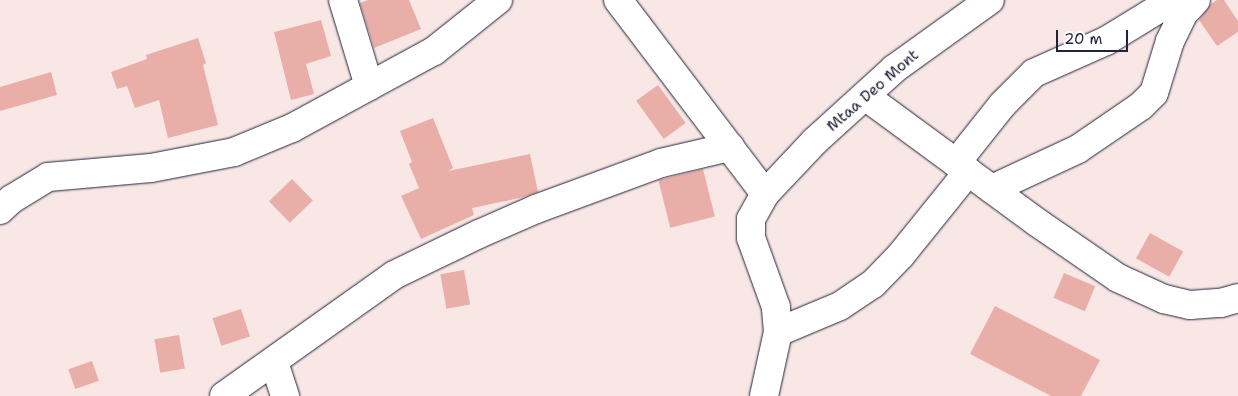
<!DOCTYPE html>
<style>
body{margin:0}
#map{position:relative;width:1238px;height:396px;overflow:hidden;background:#f8e7e5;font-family:"Shantell Sans",sans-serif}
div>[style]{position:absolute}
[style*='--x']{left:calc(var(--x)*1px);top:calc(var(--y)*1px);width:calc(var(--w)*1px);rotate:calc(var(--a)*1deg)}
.building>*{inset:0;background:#e9aea8;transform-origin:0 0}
.roads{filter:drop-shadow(0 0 1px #22223b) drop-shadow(0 0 1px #22223b)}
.minor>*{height:28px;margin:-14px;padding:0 14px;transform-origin:14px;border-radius:14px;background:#fff}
span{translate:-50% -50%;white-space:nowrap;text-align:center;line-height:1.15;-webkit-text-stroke:4px #fff;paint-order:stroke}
.street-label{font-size:15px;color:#22223b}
.scale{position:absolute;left:1056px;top:30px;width:72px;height:22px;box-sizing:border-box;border:2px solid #22223b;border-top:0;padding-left:6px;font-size:15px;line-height:18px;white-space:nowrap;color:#22223b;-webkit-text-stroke:4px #fff;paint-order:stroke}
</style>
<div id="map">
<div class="building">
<div style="clip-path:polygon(368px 0,409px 0,421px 29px,374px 48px,360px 3px)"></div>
<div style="clip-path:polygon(1217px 0,1224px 0,1238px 21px,1238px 32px,1217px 46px,1199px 20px,1211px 4px)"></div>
<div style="clip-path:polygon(321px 20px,331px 56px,306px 64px,314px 94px,291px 100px,274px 32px)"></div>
<div style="clip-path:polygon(198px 38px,206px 63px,203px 65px,218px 125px,168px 138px,159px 100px,135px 108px,127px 86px,117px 89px,111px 72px,147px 59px,146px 55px)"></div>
<div style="clip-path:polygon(51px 72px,57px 95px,0 111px,0 87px)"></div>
<div style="left:658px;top:85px;width:47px;height:27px;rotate:54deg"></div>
<div style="clip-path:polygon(433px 118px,453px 168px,448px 171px,530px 154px,538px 192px,524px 197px,472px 208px,474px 215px,421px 239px,401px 196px,419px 188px,409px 164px,412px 162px,400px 131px)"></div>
<div style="left:703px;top:169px;width:49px;height:46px;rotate:76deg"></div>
<div style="left:292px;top:179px;width:30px;height:32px;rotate:46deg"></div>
<div style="left:1150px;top:233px;width:38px;height:29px;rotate:29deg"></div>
<div style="left:464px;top:270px;width:35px;height:24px;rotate:80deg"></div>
<div style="left:1064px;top:273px;width:34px;height:27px;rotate:23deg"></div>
<div style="clip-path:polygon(995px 306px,1100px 360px,1081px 396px,1051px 396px,970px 354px)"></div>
<div style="left:241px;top:309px;width:29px;height:30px;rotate:72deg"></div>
<div style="left:179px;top:335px;width:34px;height:25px;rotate:80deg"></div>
<div style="left:92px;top:361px;width:21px;height:25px;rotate:71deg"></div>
</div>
<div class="roads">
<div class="minor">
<div style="--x:343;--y:0;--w:90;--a:73.2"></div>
<div style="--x:618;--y:0;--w:243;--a:52.8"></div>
<div style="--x:865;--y:96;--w:215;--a:36.3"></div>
<div style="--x:1038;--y:223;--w:97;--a:34.5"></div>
<div style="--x:1118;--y:278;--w:51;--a:24.5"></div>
<div style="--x:1164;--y:299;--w:27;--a:13"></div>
<div style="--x:1190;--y:305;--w:31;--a:-4"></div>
<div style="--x:1221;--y:303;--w:18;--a:-16"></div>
<div style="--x:956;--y:163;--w:75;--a:-51.5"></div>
<div style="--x:1003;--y:104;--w:44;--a:-45"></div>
<div style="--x:1034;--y:73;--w:79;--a:-24"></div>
<div style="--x:1106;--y:41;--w:79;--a:-31.5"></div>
<div style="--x:992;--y:189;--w:95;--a:-24.9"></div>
<div style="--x:1078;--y:149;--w:76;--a:-34.3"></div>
<div style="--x:1141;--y:106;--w:18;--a:-45"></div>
<div style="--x:1154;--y:93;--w:54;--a:-72.9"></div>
<div style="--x:1170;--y:41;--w:30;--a:-64"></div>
<div style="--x:1183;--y:14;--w:19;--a:-47"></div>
<div style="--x:0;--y:210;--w:16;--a:-43"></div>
<div style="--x:12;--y:199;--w:42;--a:-31.4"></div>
<div style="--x:48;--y:177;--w:103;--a:-5"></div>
<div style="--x:151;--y:168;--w:85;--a:-10.9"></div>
<div style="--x:234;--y:152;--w:63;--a:-22.5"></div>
<div style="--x:292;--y:128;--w:162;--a:-28.5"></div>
<div style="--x:434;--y:51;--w:82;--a:-38.6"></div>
<div style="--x:778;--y:332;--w:67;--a:-22.8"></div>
<div style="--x:840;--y:306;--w:40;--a:-34"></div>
<div style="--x:873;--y:284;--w:40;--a:-46"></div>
<div style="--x:901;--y:255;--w:107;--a:-51.1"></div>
<div style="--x:274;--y:362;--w:36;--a:72"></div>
<div style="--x:224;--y:396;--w:209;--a:-35.4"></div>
<div style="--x:394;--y:275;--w:94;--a:-25.8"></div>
<div style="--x:479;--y:234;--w:62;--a:-23.7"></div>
<div style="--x:536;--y:209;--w:133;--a:-20.2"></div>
<div style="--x:661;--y:163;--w:71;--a:-13.1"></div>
<div style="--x:764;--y:396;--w:66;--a:-77.7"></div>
<div style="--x:778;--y:332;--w:25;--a:-95"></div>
<div style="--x:776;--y:307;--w:73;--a:-109.9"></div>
<div style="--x:751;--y:238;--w:19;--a:-90"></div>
<div style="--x:751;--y:219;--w:29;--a:-61"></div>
<div style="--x:765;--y:194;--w:73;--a:-46.7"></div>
<div style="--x:815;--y:141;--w:107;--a:-42.3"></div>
<div style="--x:894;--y:69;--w:118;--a:-35.7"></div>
</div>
</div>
<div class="street-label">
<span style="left:873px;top:91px;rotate:-41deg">Mtaa Deo Mont</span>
</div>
<div class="scale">20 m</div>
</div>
